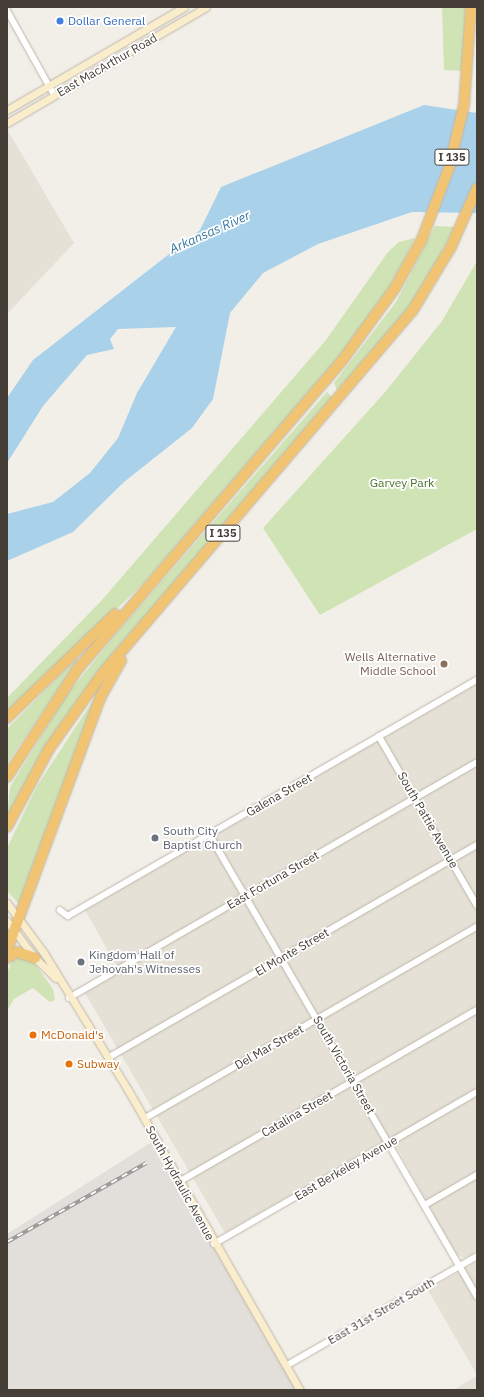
<!DOCTYPE html>
<style>
body{margin:0}
#map{position:relative;width:484px;height:1397px;overflow:hidden;background:#f2efe8;font-family:"IBM Plex Sans",sans-serif}
div>[style]{position:absolute}
[style*='--x']{left:calc(var(--x)*1px);top:calc(var(--y)*1px);width:calc(var(--w)*1px);rotate:calc(var(--a)*1deg)}
.residential>*{inset:0;background:#e6e1d6}
.industrial>*{inset:0;background:#e2ded9}
.green>*{inset:0;background:#d0e3b4}
.water>*{inset:0;background:#a9d2ea}
.roads{filter:drop-shadow(0 0 1px #bdb6ab) drop-shadow(0 0 1px #bdb6ab)}
.street>*{height:5.5px;margin:-2.75px;padding:0 2.75px;transform-origin:2.75px;border-radius:2.75px;background:#fff}
.secondary>*{height:7px;margin:-3.5px;padding:0 3.5px;transform-origin:3.5px;border-radius:3.5px;background:#faedcb}
.highway>*{height:10px;margin:-5px;padding:0 5px;transform-origin:5px;border-radius:5px;background:#f1c474}
.rail>*{height:3.5px;margin-top:-1.75px;transform-origin:0;background:repeating-linear-gradient(90deg,#fff 0 6px,#969696 0 12px);box-sizing:border-box;border-block:1px solid #969696}
.dots>*{width:11px;height:11px;translate:-50% -50%;box-sizing:border-box;border:2px solid #fff;border-radius:50%}
span{translate:-50% -50%;white-space:nowrap;text-align:center;line-height:1.15;-webkit-text-stroke:3.5px #fff;paint-order:stroke}
.shield-label span{padding:1px 3px;background:#fff;border:1px solid;border-radius:3px;-webkit-text-stroke-width:0}
.shield-label{font-size:11px;color:#453f37;font-weight:700}
.shop-label{font-size:12px;color:#366cbe}
.left{translate:0 -50%;text-align:left}
.street-label{font-size:12px;color:#453f37}
.park-label{font-size:12px;color:#4b722f}
.education-label{font-size:12px;color:#785e54}
.right{translate:-100% -50%;text-align:right}
.worship-label{font-size:12px;color:#5b616d}
.food-label{font-size:12px;color:#c56008}
.water-label{font-size:13px;color:#3878a0;font-style:italic}
.frame{position:absolute;inset:0;border:8px solid #453f37;pointer-events:none}
</style>
<div id="map">
<div class="residential">
<div style="clip-path:polygon(7px 129px,74px 243px,7px 314px)"></div>
<div style="clip-path:polygon(477px 684px,477px 1251px,464px 1258px,456px 1254px,391px 1137px,225px 1233px,85px 993px,120px 972px,85px 910px)"></div>
<div style="clip-path:polygon(477px 1262px,477px 1375px,428px 1290px)"></div>
<div style="clip-path:polygon(477px 1376px,477px 1390px,453px 1390px)"></div>
</div>
<div class="industrial">
<div style="clip-path:polygon(155px 1140px,300px 1390px,7px 1390px,7px 1234px)"></div>
</div>
<div class="green">
<div style="clip-path:polygon(442px 7px,466px 7px,462px 71px,444px 70px)"></div>
<div style="clip-path:polygon(435px 226px,455px 227px,418px 296px,399px 323px,337px 390px,334px 383px,396px 302px)"></div>
<div style="clip-path:polygon(415px 238px,390px 287px,345px 350px,144px 583px,7px 713px,7px 698px,102px 600px,326px 340px,388px 252px,399px 242px)"></div>
<div style="clip-path:polygon(477px 261px,477px 529px,320px 615px,263px 528px,386px 391px,442px 321px)"></div>
<div style="clip-path:polygon(327px 392px,333px 398px,144px 618px,7px 818px,10px 787px,66px 696px,120px 629px)"></div>
<div style="clip-path:polygon(77px 658px,78px 660px,7px 764px,7px 729px)"></div>
<div style="clip-path:polygon(98px 693px,19px 904px,7px 891px,7px 848px,37px 786px)"></div>
<div style="clip-path:polygon(17px 958px,27px 958px,35px 964px,53px 989px,55px 1000px,50px 1002px,33px 988px,14px 999px,7px 1011px,7px 973px,12px 961px)"></div>
</div>
<div class="water">
<div style="clip-path:polygon(424px 105px,477px 113px,477px 213px,412px 212px,318px 244px,263px 273px,230px 313px,213px 399px,192px 428px,124px 482px,73px 532px,7px 561px,7px 514px,53px 502px,90px 473px,118px 438px,137px 393px,176px 327px,118px 329px,110px 339px,114px 349px,87px 355px,43px 406px,7px 463px,7px 398px,33px 360px,200px 230px,221px 187px)"></div>
</div>
<div class="roads">
<div class="street">
<div style="--x:7;--y:10;--w:98;--a:60.8"></div>
<div style="--x:379;--y:736;--w:195;--a:59.9"></div>
<div style="--x:210;--y:835;--w:533;--a:59.92"></div>
<div style="--x:60;--y:910;--w:10;--a:37"></div>
<div style="--x:68;--y:916;--w:472;--a:-30"></div>
<div style="--x:69;--y:998;--w:471;--a:-30"></div>
<div style="--x:108;--y:1058;--w:426;--a:-30"></div>
<div style="--x:144;--y:1119;--w:384;--a:-30"></div>
<div style="--x:179;--y:1182;--w:344;--a:-30"></div>
<div style="--x:425;--y:1205;--w:60;--a:-30"></div>
<div style="--x:214;--y:1244;--w:304;--a:-30"></div>
<div style="--x:286;--y:1366;--w:220;--a:-29.9"></div>
</div>
<div class="secondary">
<div style="--x:7;--y:110;--w:205;--a:-30.2"></div>
<div style="--x:7;--y:123;--w:230;--a:-30.2"></div>
<div style="--x:7;--y:903;--w:62;--a:53.5"></div>
<div style="--x:44;--y:953;--w:161;--a:58.5"></div>
<div style="--x:128;--y:1090;--w:346;--a:60.2"></div>
<div style="--x:7;--y:921;--w:46;--a:52.9"></div>
<div style="--x:35;--y:958;--w:29;--a:44"></div>
</div>
<div class="highway">
<div style="--x:7;--y:718;--w:150;--a:-43.9"></div>
<div style="--x:7;--y:777;--w:128;--a:-56.8"></div>
<div style="--x:77;--y:670;--w:407;--a:-49.4"></div>
<div style="--x:342;--y:361;--w:90;--a:-54"></div>
<div style="--x:395;--y:288;--w:56;--a:-61.1"></div>
<div style="--x:422;--y:239;--w:76;--a:-69.2"></div>
<div style="--x:449;--y:168;--w:65;--a:-76.6"></div>
<div style="--x:464;--y:105;--w:98;--a:-85.9"></div>
<div style="--x:7;--y:827;--w:89;--a:-61.7"></div>
<div style="--x:49;--y:749;--w:93;--a:-54.6"></div>
<div style="--x:103;--y:673;--w:477;--a:-49.5"></div>
<div style="--x:413;--y:310;--w:74;--a:-58.9"></div>
<div style="--x:451;--y:247;--w:64;--a:-66.2"></div>
<div style="--x:7;--y:950;--w:269;--a:-69.7"></div>
<div style="--x:100;--y:698;--w:43;--a:-60.4"></div>
<div style="--x:7;--y:958;--w:12;--a:-31"></div>
<div style="--x:17;--y:952;--w:19;--a:18"></div>
</div>
</div>
<div class="rail">
<div style="--x:7;--y:1242;--w:160;--a:-29.6"></div>
</div>
<div class="dots">
<div style="left:60px;top:21px;background:#3f7fe0"></div>
<div style="left:444px;top:664px;background:#8d6e63"></div>
<div style="left:155px;top:838px;background:#6b7280"></div>
<div style="left:81px;top:962px;background:#6b7280"></div>
<div style="left:33px;top:1035px;background:#e8710a"></div>
<div style="left:69px;top:1064px;background:#e8710a"></div>
</div>
<div class="shield-label">
<span style="left:452px;top:157px">I 135</span>
<span style="left:223px;top:533px">I 135</span>
</div>
<div class="shop-label">
<span class="left" style="left:68px;top:21px">Dollar General</span>
</div>
<div class="street-label">
<span style="left:107px;top:65px;rotate:-30deg">East MacArthur Road</span>
<span style="left:279px;top:795px;rotate:-30deg">Galena Street</span>
<span style="left:428px;top:820px;rotate:60deg">South Pattie Avenue</span>
<span style="left:273px;top:880px;rotate:-30deg">East Fortuna Street</span>
<span style="left:292px;top:952px;rotate:-30deg">El Monte Street</span>
<span style="left:269px;top:1047px;rotate:-30deg">Del Mar Street</span>
<span style="left:344px;top:1065px;rotate:60deg">South Victoria Street</span>
<span style="left:297px;top:1114px;rotate:-30deg">Catalina Street</span>
<span style="left:346px;top:1168px;rotate:-30deg">East Berkeley Avenue</span>
<span style="left:180px;top:1183px;rotate:61deg">South Hydraulic Avenue</span>
<span style="left:381px;top:1311px;rotate:-30deg">East 31st Street South</span>
</div>
<div class="park-label">
<span style="left:402px;top:483px">Garvey Park</span>
</div>
<div class="education-label">
<span class="right" style="left:436px;top:664px">Wells Alternative<br>Middle School</span>
</div>
<div class="worship-label">
<span class="left" style="left:163px;top:838px">South City<br>Baptist Church</span>
<span class="left" style="left:89px;top:962px">Kingdom Hall of<br>Jehovah's Witnesses</span>
</div>
<div class="food-label">
<span class="left" style="left:41px;top:1035px">McDonald's</span>
<span class="left" style="left:77px;top:1064px">Subway</span>
</div>
<div class="water-label">
<span style="left:210px;top:233px;rotate:-24deg">Arkansas River</span>
</div>
<div class="frame"></div>
</div>
